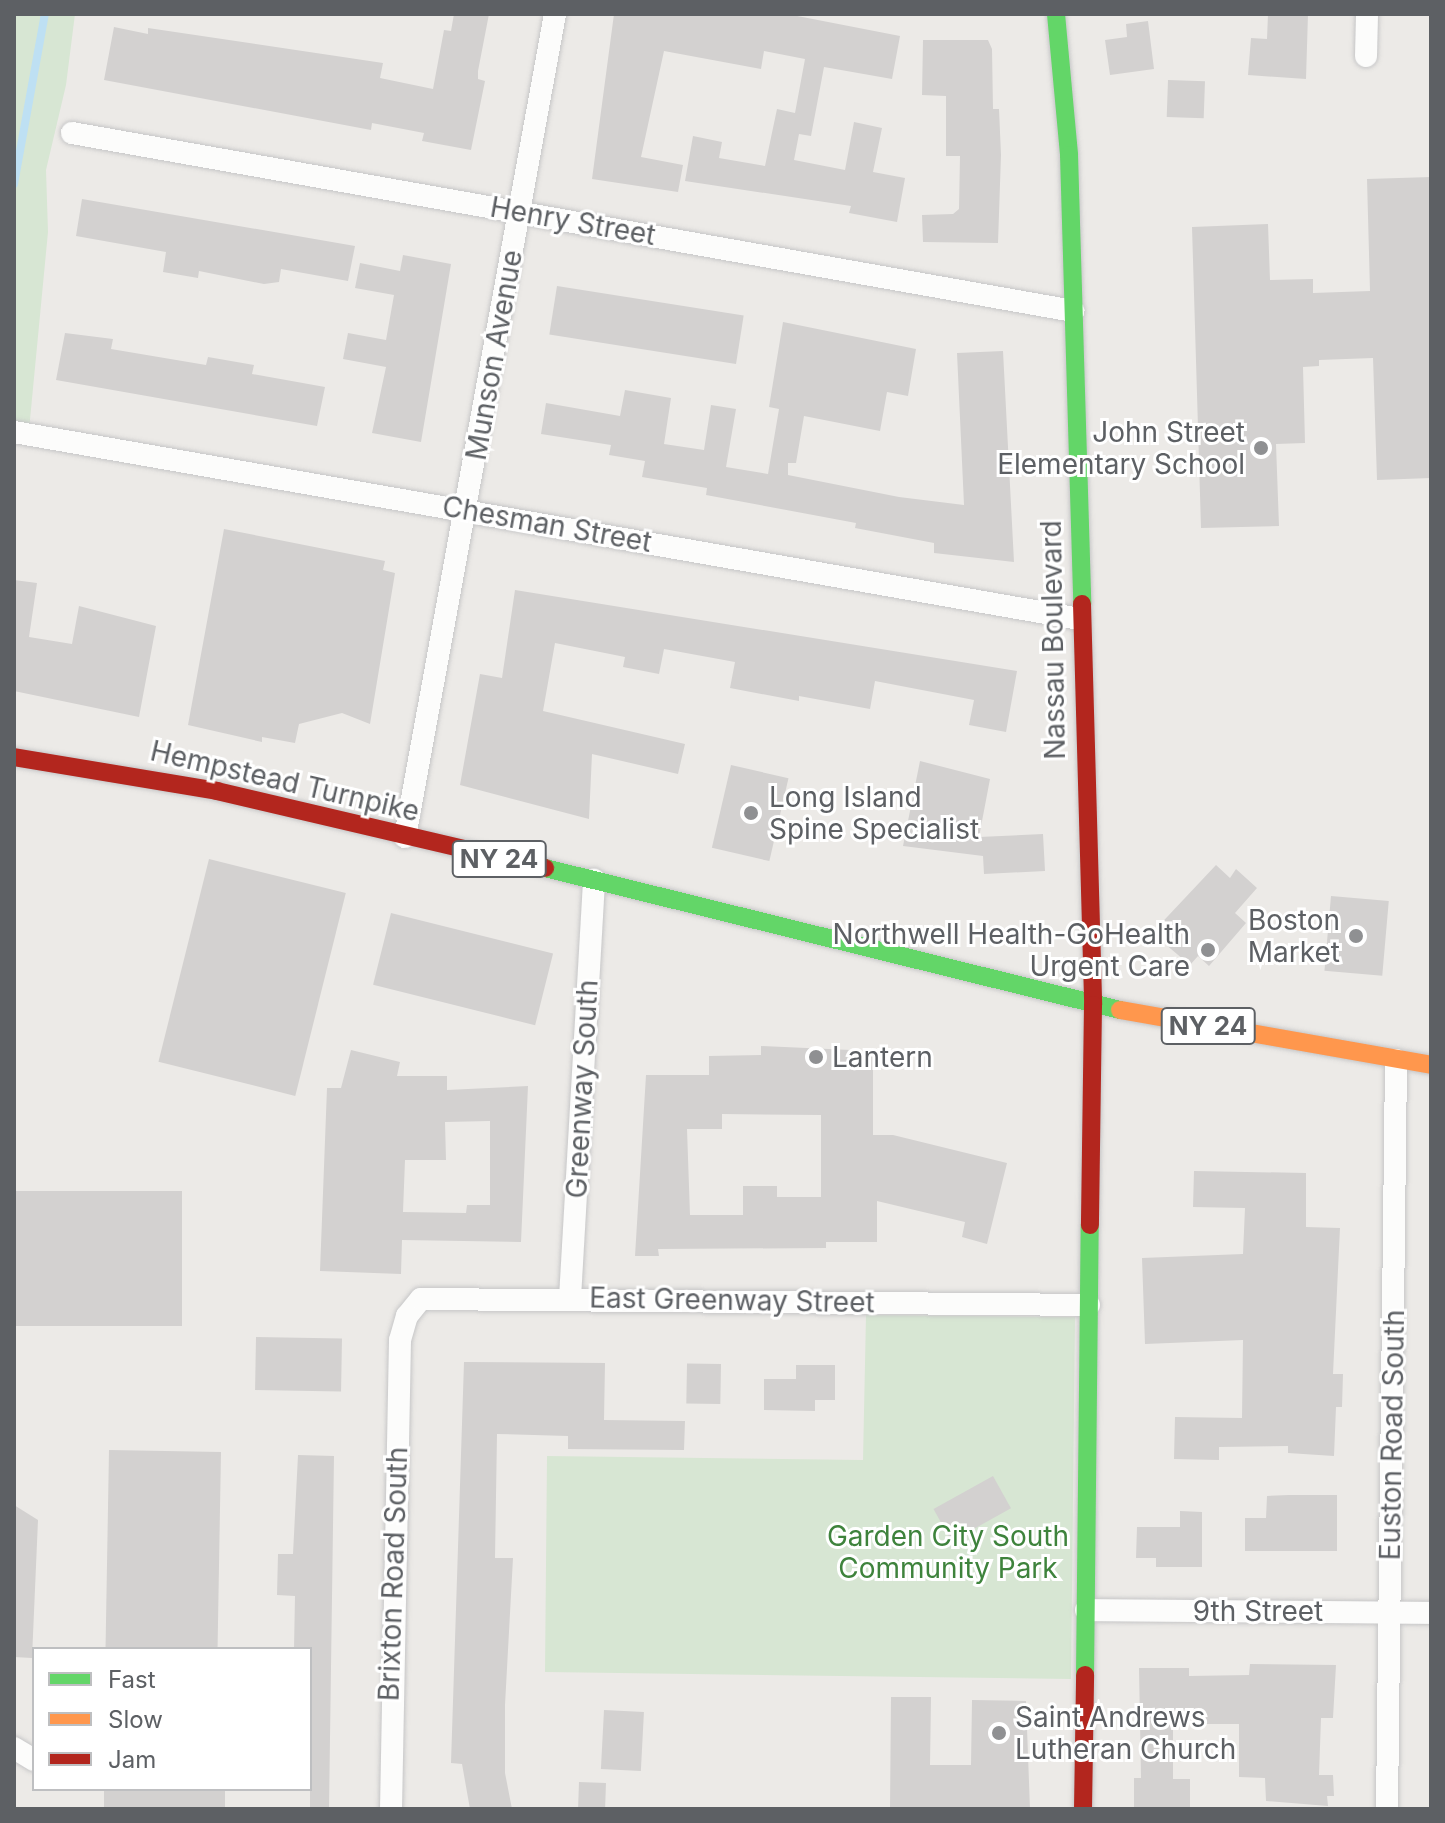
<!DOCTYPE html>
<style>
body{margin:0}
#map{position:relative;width:1445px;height:1823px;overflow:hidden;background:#eceae7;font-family:Inter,sans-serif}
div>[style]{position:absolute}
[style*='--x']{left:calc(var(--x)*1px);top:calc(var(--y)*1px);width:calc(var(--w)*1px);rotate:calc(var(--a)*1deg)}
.green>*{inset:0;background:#d7e6d3}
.stream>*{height:8px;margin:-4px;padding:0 4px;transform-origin:4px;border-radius:4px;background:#bee0f3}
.building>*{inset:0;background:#d3d1d0;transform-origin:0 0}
.roads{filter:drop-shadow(0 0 2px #c6c6c7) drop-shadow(0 0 2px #c6c6c7)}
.street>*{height:22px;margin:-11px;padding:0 11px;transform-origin:11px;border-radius:11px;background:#fcfcfb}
.fast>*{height:18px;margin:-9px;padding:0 9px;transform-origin:9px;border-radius:9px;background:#63d668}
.slow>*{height:18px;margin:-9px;padding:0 9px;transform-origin:9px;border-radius:9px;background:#ff974d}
.jam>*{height:18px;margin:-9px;padding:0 9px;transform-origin:9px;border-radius:9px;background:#b3261e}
.dots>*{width:22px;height:22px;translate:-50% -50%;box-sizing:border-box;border:4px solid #fff;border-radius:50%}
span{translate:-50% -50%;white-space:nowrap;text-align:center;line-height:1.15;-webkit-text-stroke:6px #fff;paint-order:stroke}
.shield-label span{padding:2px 6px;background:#fff;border:2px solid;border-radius:6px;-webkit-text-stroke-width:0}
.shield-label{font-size:26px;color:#5d6064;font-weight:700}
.street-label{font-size:28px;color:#5d6064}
.poi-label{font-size:28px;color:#5d6064}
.right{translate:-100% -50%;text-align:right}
.left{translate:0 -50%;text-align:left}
.park-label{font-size:28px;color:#3e833c}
.frame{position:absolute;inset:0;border:16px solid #5d6064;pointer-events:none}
.legend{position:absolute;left:32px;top:1647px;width:280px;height:144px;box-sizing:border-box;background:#fff;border:2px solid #bebfc1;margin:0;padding:10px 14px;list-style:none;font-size:24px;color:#5d6064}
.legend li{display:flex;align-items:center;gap:16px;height:40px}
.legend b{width:40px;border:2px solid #bebfc1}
</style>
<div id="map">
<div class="green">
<div style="clip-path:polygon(14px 14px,75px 14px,66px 85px,46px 170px,48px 232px,29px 430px,14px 427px)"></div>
<div style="clip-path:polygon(866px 1315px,1075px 1317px,1071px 1679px,545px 1672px,547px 1456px,863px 1460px)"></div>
</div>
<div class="stream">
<div style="--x:14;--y:184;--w:173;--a:-79.7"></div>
</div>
<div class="building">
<div style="clip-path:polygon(454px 14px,489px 14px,478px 71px,478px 79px,485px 81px,471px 150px,422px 141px,424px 133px,372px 123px,371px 130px,104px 80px,114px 27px,148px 34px,148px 28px,383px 63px,380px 78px,433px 89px,444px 30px,451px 31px)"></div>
<div style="clip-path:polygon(614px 14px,787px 14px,900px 36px,892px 79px,824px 67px,811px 136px,799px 134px,794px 160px,845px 170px,854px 122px,882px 128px,873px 172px,905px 178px,897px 222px,849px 213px,851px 206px,685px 181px,693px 136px,722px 142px,719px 158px,765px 166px,777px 109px,795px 113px,805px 59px,764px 51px,761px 69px,664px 51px,641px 157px,683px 165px,678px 192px,592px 179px)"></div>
<div style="clip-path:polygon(1268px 14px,1308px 14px,1306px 79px,1248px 75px,1251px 38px,1267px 39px)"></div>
<div style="clip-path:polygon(1148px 21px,1154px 69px,1110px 75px,1105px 40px,1127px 37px,1126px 24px)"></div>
<div style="clip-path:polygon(923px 40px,988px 40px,992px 49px,993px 109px,999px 109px,1001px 155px,998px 243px,923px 242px,922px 215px,953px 214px,959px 209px,960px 156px,946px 156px,946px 96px,922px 95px)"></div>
<div style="left:1168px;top:80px;width:37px;height:37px;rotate:2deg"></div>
<div style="clip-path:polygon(1431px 177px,1431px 478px,1377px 480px,1373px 358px,1319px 360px,1319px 366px,1303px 367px,1305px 443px,1276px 444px,1279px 526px,1201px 528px,1192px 227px,1268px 224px,1270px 280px,1313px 279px,1313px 293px,1370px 291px,1367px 179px)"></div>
<div style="clip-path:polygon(82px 199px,355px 246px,348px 281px,281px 269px,279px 282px,264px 284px,199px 271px,198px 278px,163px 272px,166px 252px,76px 236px)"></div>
<div style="clip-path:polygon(403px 255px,451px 264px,421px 442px,372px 433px,386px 367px,343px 359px,348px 333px,386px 340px,394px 295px,355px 288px,360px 263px,400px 271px)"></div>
<div style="left:557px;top:286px;width:189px;height:49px;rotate:9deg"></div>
<div style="clip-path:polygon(783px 322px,916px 349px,908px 396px,887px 392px,880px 431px,804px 416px,796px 463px,788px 463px,788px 475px,899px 497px,964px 505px,957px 353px,1003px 351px,1014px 562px,934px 553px,934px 543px,855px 528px,856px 523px,706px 495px,707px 488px,642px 477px,645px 461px,609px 455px,611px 445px,541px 434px,546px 403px,620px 416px,625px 390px,671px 398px,664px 444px,704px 450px,711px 405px,736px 409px,726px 467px,768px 474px,779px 409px,769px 407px)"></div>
<div style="clip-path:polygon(65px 333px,113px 339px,111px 349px,206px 365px,208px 357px,254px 365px,252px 374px,325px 387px,317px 426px,56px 380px)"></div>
<div style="clip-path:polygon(224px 529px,385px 561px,383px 570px,395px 573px,370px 724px,342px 713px,299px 724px,295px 743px,262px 737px,262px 742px,188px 725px)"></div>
<div style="clip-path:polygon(14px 580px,37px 583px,29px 637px,72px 644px,79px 606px,156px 626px,139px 717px,14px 691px)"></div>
<div style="clip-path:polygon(515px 590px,1017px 671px,1006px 732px,969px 725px,974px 700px,875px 681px,870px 709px,799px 696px,799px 701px,730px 688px,735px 662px,664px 649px,659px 674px,623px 667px,625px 657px,555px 643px,543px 711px,685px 744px,678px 774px,592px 754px,589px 819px,460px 785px,480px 674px,502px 678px)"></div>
<div style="clip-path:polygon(920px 761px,990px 779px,979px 837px,1043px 834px,1045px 871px,984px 874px,983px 856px,903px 846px)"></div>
<div style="left:731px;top:765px;width:59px;height:85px;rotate:13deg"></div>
<div style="left:209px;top:859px;width:141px;height:209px;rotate:14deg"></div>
<div style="clip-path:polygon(1216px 865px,1230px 878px,1236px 869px,1257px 888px,1235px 913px,1246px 923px,1209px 966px,1198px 956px,1190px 965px,1152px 933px)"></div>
<div style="left:1331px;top:896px;width:58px;height:75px;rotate:5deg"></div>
<div style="left:391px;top:913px;width:167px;height:74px;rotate:14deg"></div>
<div style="clip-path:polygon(evenodd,761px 1046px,873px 1051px,873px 1135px,893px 1135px,1007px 1163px,987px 1244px,962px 1237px,965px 1222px,877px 1201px,877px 1242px,826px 1242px,826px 1248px,658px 1249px,659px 1256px,635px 1256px,646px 1075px,709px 1075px,709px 1056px,761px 1055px,761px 1046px,722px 1114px,821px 1115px,821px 1197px,777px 1197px,777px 1186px,743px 1186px,743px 1215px,690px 1215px,687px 1129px,722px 1129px,722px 1114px)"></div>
<div style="clip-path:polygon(evenodd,351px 1050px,400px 1062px,397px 1076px,447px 1076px,447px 1090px,528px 1086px,521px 1242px,402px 1240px,401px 1274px,320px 1271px,327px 1088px,341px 1088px,351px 1050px,490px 1121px,490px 1205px,467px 1205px,466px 1213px,403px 1212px,405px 1160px,446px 1160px,445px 1122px,490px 1121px)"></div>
<div style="clip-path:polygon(1194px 1171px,1306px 1173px,1306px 1227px,1340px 1228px,1333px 1374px,1343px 1374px,1342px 1407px,1336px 1407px,1334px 1456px,1288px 1453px,1288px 1446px,1219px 1447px,1219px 1460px,1174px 1459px,1175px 1417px,1242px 1418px,1243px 1340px,1145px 1344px,1142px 1258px,1243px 1254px,1245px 1208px,1193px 1207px)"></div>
<div style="left:14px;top:1191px;width:168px;height:135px"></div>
<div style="left:256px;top:1337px;width:86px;height:53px;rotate:1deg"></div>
<div style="clip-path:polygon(464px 1362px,605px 1363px,604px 1420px,685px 1421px,684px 1450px,568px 1449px,568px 1436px,497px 1434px,495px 1558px,513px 1558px,505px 1705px,505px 1773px,512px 1809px,470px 1809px,462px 1764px,451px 1763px)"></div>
<div style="left:721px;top:1364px;width:40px;height:34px;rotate:91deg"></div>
<div style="clip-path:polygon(796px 1365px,835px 1365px,835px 1400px,815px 1400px,815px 1411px,764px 1410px,764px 1379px,796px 1379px)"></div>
<div style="left:109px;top:1450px;width:112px;height:199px;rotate:1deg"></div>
<div style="clip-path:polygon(298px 1455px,334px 1456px,329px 1809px,310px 1809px,310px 1649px,294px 1649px,295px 1596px,277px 1595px,278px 1554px,293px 1554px)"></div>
<div style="left:993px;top:1476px;width:37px;height:68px;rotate:61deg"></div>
<div style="clip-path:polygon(1289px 1495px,1337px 1495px,1337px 1551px,1245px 1551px,1245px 1518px,1266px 1518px,1267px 1496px)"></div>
<div style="clip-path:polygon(14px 1505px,38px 1520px,32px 1658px,14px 1657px)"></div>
<div style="clip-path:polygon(1180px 1511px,1202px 1512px,1202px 1567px,1156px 1567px,1156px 1558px,1136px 1558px,1137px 1527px,1180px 1527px)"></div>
<div style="clip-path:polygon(1250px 1664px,1336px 1665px,1333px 1718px,1321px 1718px,1319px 1775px,1333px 1775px,1334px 1796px,1327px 1796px,1328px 1806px,1266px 1801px,1265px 1778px,1239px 1777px,1239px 1724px,1173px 1724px,1173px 1779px,1190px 1779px,1190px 1809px,1134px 1809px,1134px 1778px,1141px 1778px,1139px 1668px,1189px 1668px,1189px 1676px,1249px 1675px)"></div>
<div style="clip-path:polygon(891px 1697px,931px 1697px,930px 1765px,971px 1765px,972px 1700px,1026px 1701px,1030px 1809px,890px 1809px)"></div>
<div style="left:604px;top:1710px;width:40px;height:59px;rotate:3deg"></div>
<div style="left:579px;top:1782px;width:27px;height:25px;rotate:2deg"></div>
<div style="left:104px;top:1789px;width:121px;height:20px"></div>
</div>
<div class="roads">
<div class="street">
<div style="--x:1366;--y:56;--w:42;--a:-88.6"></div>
<div style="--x:72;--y:133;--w:1017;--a:10.08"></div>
<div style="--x:14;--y:432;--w:1082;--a:9.95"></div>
<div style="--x:405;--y:837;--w:837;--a:-79.67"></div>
<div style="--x:570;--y:1298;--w:419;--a:-86.7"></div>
<div style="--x:1086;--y:1610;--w:345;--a:0.5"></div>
<div style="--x:14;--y:1748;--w:23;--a:31"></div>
<div style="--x:391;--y:1809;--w:469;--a:-88.9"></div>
<div style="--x:400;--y:1340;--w:25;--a:-74"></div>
<div style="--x:407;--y:1316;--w:22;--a:-51"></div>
<div style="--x:421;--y:1299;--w:668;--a:0.51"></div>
<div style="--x:1387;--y:1809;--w:749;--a:-89.31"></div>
</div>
<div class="fast">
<div style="--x:1056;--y:14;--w:142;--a:84.7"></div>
<div style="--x:1069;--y:155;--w:449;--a:88.3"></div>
<div style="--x:545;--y:868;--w:592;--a:13.87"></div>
<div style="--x:1085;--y:1675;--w:450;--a:-89.4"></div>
</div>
<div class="slow">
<div style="--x:1120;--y:1010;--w:316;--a:10"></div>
</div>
<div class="jam">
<div style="--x:1082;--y:604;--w:401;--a:88.4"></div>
<div style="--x:1093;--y:1005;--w:220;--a:90.8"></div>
<div style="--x:14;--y:757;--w:206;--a:9.5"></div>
<div style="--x:217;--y:791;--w:337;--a:13.2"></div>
<div style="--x:1083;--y:1809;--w:134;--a:-89.1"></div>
</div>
</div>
<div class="dots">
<div style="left:1261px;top:448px;background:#8f9092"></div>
<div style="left:751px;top:813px;background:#8f9092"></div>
<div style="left:1356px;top:936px;background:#8f9092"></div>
<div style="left:1208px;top:950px;background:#8f9092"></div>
<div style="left:816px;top:1057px;background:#8f9092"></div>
<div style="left:999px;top:1733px;background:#8f9092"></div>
</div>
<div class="shield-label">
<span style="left:499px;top:859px">NY 24</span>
<span style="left:1208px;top:1026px">NY 24</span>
</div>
<div class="street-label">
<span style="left:573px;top:221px;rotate:10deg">Henry Street</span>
<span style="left:494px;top:355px;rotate:-80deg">Munson Avenue</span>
<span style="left:547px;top:524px;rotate:10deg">Chesman Street</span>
<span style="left:1053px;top:640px;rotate:-91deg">Nassau Boulevard</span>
<span style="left:285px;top:781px;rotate:13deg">Hempstead Turnpike</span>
<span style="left:582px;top:1089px;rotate:-87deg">Greenway South</span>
<span style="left:732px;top:1300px;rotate:1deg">East Greenway Street</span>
<span style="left:1392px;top:1435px;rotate:-89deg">Euston Road South</span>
<span style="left:393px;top:1574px;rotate:-88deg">Brixton Road South</span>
<span style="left:1258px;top:1611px">9th Street</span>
</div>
<div class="poi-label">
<span class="right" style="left:1245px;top:448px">John Street<br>Elementary School</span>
<span class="left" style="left:769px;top:813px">Long Island<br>Spine Specialist</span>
<span class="right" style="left:1340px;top:936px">Boston<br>Market</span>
<span class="right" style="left:1190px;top:950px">Northwell Health-GoHealth<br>Urgent Care</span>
<span class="left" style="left:832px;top:1057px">Lantern</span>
<span class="left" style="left:1015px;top:1733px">Saint Andrews<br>Lutheran Church</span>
</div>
<div class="park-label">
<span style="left:948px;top:1552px">Garden City South<br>Community Park</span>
</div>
<div class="frame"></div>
<ul class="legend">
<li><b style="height:10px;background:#63d668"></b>Fast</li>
<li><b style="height:10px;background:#ff974d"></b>Slow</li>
<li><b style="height:10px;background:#b3261e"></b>Jam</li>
</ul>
</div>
